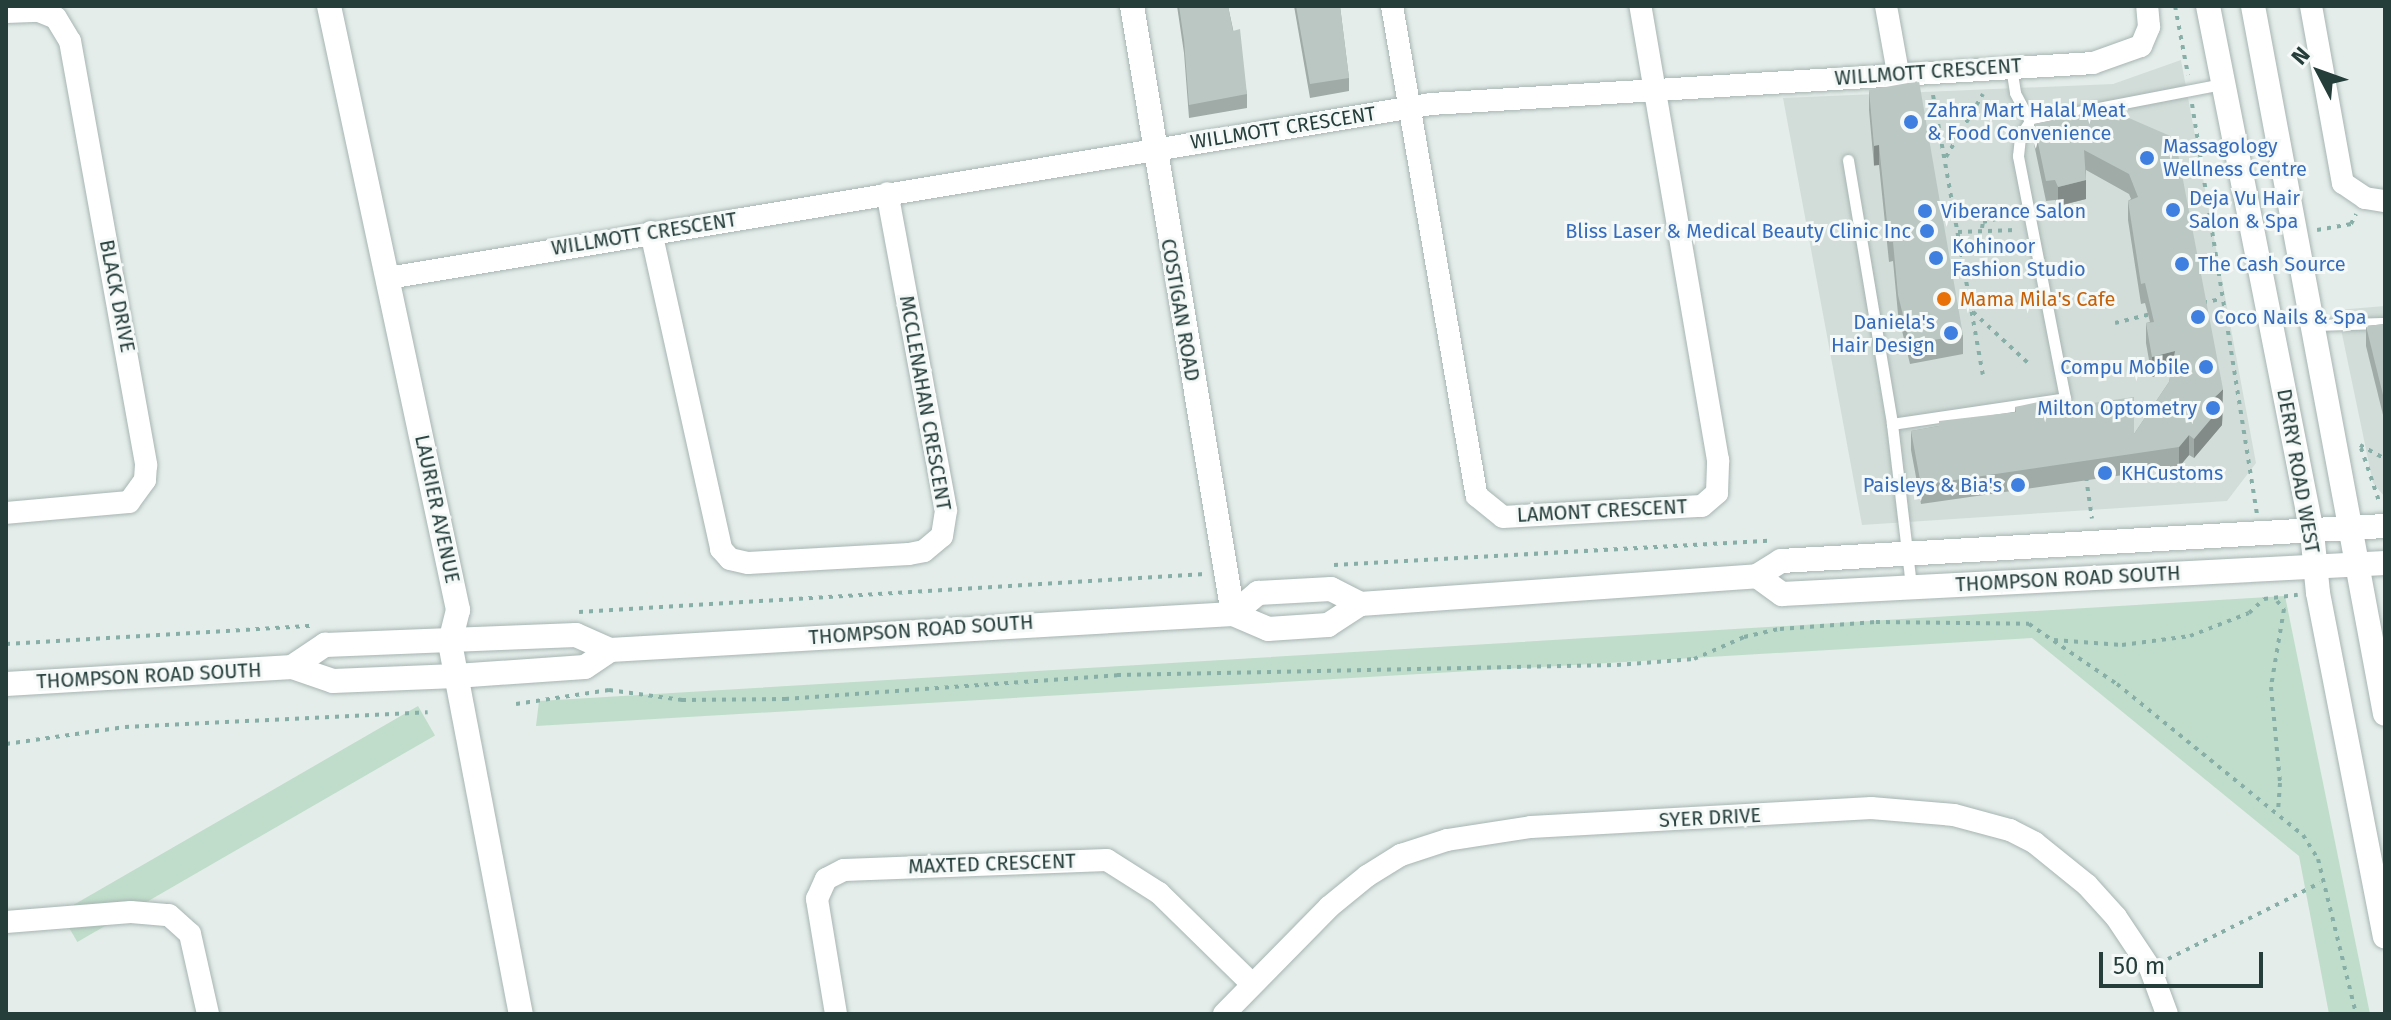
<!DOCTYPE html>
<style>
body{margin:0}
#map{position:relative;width:2391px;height:1020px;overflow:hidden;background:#e4edea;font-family:"Fira Sans",sans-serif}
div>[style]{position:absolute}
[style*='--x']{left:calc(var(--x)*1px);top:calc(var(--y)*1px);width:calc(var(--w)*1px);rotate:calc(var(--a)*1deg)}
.built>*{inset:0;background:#d2ddd9}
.green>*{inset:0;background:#bfddca;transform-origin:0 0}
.path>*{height:4px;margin-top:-2px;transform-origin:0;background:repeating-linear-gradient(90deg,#87afa7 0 4px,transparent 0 10px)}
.roads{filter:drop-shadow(0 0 2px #a7b5b2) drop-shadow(0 0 2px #a7b5b2)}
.lane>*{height:11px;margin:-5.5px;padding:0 5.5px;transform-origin:5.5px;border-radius:5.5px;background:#fff}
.street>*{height:22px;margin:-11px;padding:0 11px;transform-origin:11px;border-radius:11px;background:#fff}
.secondary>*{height:24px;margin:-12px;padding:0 12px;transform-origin:12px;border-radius:12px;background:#fff}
.wall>*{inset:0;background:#a0aba8}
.shaded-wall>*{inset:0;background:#828b88;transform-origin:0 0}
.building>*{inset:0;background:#bac7c3}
.dots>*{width:22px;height:22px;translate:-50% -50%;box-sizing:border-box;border:4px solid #f5f9f8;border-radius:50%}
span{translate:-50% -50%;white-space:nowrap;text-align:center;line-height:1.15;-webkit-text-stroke:6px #f5f9f8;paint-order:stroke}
.street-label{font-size:20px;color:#253e3a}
.shop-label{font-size:20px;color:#366cbe}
.left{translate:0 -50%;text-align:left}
.right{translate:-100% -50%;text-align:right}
.food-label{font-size:20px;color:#c56008}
.frame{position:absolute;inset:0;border:8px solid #253e3a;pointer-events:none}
.north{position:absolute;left:2279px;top:32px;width:80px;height:80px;-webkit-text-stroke:6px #f5f9f8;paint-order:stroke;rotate:311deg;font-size:22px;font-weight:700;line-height:32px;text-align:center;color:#253e3a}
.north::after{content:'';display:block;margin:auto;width:28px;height:36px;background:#253e3a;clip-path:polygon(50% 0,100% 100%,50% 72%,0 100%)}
.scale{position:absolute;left:2099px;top:952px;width:164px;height:36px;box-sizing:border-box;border:4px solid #253e3a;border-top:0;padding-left:10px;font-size:24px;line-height:28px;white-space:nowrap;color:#253e3a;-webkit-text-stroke:6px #f5f9f8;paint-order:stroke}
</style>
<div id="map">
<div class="built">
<div style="clip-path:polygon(2181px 60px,2256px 463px,2227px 501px,1862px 525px,1783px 98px,2113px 84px)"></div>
<div style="clip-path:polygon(2385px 306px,2385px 496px,2384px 496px,2373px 483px,2337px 310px)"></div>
</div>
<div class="green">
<div style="clip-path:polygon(2285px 596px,2370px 1014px,2329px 1014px,2299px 856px,2032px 638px,536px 726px,539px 701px)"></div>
<div style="left:418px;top:706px;width:34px;height:413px;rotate:60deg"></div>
</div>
<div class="path">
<div style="--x:2175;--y:6;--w:70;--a:79.3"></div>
<div style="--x:1933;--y:95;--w:284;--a:79.9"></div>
<div style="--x:2192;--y:104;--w:415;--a:81"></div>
<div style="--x:1946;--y:157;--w:73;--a:-59.6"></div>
<div style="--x:1982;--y:228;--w:6;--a:-81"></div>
<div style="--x:1983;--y:222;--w:31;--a:-13"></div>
<div style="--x:2317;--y:230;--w:35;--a:-10"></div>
<div style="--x:2351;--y:224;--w:11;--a:-63"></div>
<div style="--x:1958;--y:232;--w:58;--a:-2"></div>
<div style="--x:2203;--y:303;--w:17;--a:-13"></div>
<div style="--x:1973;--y:312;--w:75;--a:42.8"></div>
<div style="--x:2115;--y:323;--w:37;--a:-14"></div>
<div style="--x:2360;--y:445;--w:29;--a:29"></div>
<div style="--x:2361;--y:448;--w:59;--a:71.3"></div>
<div style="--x:2086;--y:477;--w:42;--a:81.9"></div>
<div style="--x:1334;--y:565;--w:435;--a:-3.2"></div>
<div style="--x:2277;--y:601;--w:11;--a:49"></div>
<div style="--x:2284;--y:609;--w:79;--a:99.5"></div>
<div style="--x:2271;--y:687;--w:96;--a:84.6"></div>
<div style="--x:2280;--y:783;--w:30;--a:94"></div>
<div style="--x:579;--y:612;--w:627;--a:-3.47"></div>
<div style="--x:2054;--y:640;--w:68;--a:4.2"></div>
<div style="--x:2122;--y:645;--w:69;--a:-7.5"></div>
<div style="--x:2190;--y:636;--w:63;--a:-21.3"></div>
<div style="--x:2249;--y:613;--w:21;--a:-43"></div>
<div style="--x:2264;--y:599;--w:34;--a:-7"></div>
<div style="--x:6;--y:644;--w:306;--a:-3.4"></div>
<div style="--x:516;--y:704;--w:94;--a:-8.6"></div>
<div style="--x:609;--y:690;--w:74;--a:7.8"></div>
<div style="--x:682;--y:700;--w:103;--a:-0.6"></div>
<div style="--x:785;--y:699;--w:333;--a:-4.1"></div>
<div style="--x:1117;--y:675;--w:500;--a:-1.15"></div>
<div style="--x:1617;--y:665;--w:77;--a:-4.5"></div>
<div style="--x:1694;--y:659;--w:55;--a:-23.7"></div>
<div style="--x:1744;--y:637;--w:37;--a:-13"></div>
<div style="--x:1780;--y:629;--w:96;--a:-4.2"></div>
<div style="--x:1876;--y:622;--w:153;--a:0.7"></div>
<div style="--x:2029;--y:624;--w:107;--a:34.3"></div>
<div style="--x:2117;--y:684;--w:240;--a:39.1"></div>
<div style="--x:2303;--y:835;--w:28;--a:58"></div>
<div style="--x:2318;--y:859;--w:160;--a:76.2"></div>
<div style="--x:6;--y:744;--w:120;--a:-8.1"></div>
<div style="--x:125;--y:727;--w:303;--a:-2.8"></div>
<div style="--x:2168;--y:959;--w:170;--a:-26.6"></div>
</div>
<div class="roads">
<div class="lane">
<div style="--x:2011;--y:67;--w:26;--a:81"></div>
<div style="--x:2015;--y:93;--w:32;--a:62"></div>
<div style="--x:1848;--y:160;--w:268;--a:80.5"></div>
<div style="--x:1892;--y:424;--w:163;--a:83.3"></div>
<div style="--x:2312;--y:325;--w:73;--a:-1.6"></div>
<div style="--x:1892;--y:424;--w:175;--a:-8.5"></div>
<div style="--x:2065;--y:398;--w:247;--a:-101"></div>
<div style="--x:2018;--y:156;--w:20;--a:-84"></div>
<div style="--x:2020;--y:136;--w:18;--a:-56"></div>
<div style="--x:2030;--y:121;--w:196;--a:-10.9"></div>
</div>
<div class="street">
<div style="--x:1392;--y:6;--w:497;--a:80.2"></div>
<div style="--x:1477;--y:496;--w:33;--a:39"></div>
<div style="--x:1503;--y:517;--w:199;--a:-3.2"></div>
<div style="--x:1702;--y:506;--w:20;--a:-41"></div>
<div style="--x:1717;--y:493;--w:33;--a:-88"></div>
<div style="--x:1718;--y:460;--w:461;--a:-99.7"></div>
<div style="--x:1886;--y:6;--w:68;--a:79.8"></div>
<div style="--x:2311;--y:6;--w:180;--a:79.8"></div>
<div style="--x:2343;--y:183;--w:27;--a:34"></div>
<div style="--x:2365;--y:198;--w:20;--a:9"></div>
<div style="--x:6;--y:12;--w:33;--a:-2"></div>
<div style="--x:39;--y:11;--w:18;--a:22"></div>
<div style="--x:56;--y:18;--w:27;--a:59"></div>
<div style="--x:70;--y:41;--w:431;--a:79.8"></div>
<div style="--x:146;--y:465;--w:15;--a:94"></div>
<div style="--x:145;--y:480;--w:27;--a:126"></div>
<div style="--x:129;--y:502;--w:123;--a:174.9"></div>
<div style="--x:651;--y:232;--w:325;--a:77.5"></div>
<div style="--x:721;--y:549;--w:13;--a:48"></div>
<div style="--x:730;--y:559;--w:18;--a:13"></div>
<div style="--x:748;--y:563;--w:161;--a:-3.2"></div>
<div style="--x:909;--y:554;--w:15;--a:-11"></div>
<div style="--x:924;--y:551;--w:23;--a:-40"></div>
<div style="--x:942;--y:536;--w:26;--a:-81"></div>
<div style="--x:946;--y:510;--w:322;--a:-100.5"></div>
<div style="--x:388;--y:278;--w:1057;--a:-9.47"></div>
<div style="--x:1431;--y:104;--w:663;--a:-3.54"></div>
<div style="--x:2093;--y:63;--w:51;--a:-19.5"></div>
<div style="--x:2141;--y:46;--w:21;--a:-67"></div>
<div style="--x:2149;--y:27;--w:21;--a:-95"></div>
<div style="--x:6;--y:922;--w:125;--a:-4.6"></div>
<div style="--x:131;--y:912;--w:38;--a:5"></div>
<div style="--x:169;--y:915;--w:28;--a:42"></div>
<div style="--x:190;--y:934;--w:82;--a:77.3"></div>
<div style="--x:836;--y:1014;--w:117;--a:-99.4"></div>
<div style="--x:817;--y:899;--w:22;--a:-66"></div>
<div style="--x:826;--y:879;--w:20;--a:-27"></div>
<div style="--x:844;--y:870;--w:263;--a:-2.2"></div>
<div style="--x:1107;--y:860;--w:62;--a:32.4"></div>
<div style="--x:1159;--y:893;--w:130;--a:44.4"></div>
<div style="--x:1224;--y:1014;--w:150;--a:-45.5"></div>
<div style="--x:1329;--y:907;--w:49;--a:-39.2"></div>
<div style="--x:1367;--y:876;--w:40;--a:-32"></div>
<div style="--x:1401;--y:855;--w:48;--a:-18.1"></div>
<div style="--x:1447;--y:840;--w:85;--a:-8.8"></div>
<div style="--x:1531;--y:827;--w:341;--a:-3.2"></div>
<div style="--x:1871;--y:808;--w:83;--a:4.8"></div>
<div style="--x:1954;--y:815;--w:58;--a:15"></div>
<div style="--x:2010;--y:830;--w:28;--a:27"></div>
<div style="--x:2035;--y:843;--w:67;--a:38.9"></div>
<div style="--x:2087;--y:885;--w:43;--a:47.8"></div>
<div style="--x:2116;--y:917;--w:61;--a:56.3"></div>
<div style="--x:2150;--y:968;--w:49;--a:69.7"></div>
</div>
<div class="secondary">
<div style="--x:329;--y:6;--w:618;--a:77.94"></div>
<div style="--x:458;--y:610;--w:34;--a:104"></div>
<div style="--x:450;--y:643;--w:378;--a:79.2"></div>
<div style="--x:1132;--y:6;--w:616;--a:80.57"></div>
<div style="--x:2208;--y:6;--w:536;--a:78.82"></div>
<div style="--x:2312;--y:532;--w:61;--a:84.4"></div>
<div style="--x:2318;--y:593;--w:350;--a:79"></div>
<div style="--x:2253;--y:6;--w:720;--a:79.44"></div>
<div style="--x:1757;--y:576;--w:31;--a:36"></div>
<div style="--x:1782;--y:594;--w:604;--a:-2.94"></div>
<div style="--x:1233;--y:614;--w:33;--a:-40"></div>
<div style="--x:1258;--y:593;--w:73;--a:-3.1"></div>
<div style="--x:1331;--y:589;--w:33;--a:27"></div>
<div style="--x:292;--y:667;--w:40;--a:-34"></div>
<div style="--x:325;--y:645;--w:251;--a:-2.3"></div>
<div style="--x:576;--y:635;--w:37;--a:24"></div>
<div style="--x:610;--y:650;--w:624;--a:-3.31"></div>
<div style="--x:1233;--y:614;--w:38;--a:23"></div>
<div style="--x:1268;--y:629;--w:60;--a:-3.8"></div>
<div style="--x:1328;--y:625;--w:38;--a:-33"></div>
<div style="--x:1360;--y:604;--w:398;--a:-4"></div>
<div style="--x:1757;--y:576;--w:28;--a:-32"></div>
<div style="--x:1781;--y:561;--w:605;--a:-3.32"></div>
<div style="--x:6;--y:684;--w:287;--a:-3.4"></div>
<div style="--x:292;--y:667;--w:43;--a:18.9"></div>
<div style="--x:333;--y:681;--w:123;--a:-2.3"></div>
<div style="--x:456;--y:676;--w:129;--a:-4"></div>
<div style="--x:585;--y:667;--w:30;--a:-34"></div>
</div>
</div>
<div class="wall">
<div style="clip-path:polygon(1177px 6px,1228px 6px,1247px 94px,1247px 108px,1189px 118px,1184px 53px)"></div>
<div style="clip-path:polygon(1294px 6px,1340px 6px,1349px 78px,1349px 91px,1310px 98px)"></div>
<div style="clip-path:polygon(1869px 90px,1963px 335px,1963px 354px,1910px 364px,1898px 314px,1893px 261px,1889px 262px,1879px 165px,1874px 166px,1869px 110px)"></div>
<div style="clip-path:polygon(2108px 109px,2223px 409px,2222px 425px,2194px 458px,2189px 455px,2179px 467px,1921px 504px,1911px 450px,1911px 431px,2015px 412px,2015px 407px,2043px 405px,2072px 406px,2134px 434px,2169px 382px,2171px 372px,2152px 377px,2146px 343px,2146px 323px,2150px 322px,2145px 303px,2141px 304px,2128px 220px,2128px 201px,2131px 199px,2129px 194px,2086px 170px,2086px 199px,2058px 206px,2055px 200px,2046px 201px,2034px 144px,2034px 124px)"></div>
<div style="clip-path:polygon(2385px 324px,2385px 423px,2366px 346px,2366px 326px)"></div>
</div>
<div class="shaded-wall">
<div style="left:1879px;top:145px;width:20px;height:5px;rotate:90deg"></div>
<div style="clip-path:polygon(2086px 180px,2086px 199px,2058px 206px,2058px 187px)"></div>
<div style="clip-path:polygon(2175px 351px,2175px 371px,2152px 377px,2152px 357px)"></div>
<div style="clip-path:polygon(2223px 389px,2222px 425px,2194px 458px,2194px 439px,2214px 398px)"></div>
<div style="clip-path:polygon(2189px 435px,2189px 455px,2179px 467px,2179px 447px)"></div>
</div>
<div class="building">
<div style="clip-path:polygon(1179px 6px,1228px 6px,1233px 31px,1240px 29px,1247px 94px,1189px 105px,1184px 40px)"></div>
<div style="clip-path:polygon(1296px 6px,1340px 6px,1349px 78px,1310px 84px)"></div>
<div style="clip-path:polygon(1919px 81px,1963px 335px,1910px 344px,1898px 295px,1893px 242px,1889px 242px,1879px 145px,1874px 146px,1869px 90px)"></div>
<div style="clip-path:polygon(2108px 109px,2175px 138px,2223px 389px,2214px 398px,2222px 406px,2194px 439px,2189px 435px,2179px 447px,1921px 485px,1911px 431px,1939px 426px,1939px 421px,2016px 412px,2015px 407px,2043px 401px,2043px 405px,2072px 401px,2072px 406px,2134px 397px,2134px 434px,2169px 382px,2175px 351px,2152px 357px,2146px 323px,2154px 322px,2145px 283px,2141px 284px,2128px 201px,2138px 197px,2129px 174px,2084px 150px,2086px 180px,2058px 187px,2055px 180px,2046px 181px,2034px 124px)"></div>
<div style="clip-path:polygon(2385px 324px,2385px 403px,2366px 326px)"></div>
</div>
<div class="dots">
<div style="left:1911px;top:122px;background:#3f7fe0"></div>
<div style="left:2147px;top:158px;background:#3f7fe0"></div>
<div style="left:2173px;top:210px;background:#3f7fe0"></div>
<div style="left:1925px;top:211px;background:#3f7fe0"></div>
<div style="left:1927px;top:231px;background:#3f7fe0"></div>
<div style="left:1936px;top:258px;background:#3f7fe0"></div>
<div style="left:2182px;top:264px;background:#3f7fe0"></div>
<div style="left:1944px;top:299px;background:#e8710a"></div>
<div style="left:2198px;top:317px;background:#3f7fe0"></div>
<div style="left:1951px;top:333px;background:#3f7fe0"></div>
<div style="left:2206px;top:367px;background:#3f7fe0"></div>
<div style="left:2213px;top:408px;background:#3f7fe0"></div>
<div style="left:2105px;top:473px;background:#3f7fe0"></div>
<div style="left:2018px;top:485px;background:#3f7fe0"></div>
</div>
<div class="street-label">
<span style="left:1928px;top:72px;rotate:-4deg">WILLMOTT CRESCENT</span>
<span style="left:1283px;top:128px;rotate:-9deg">WILLMOTT CRESCENT</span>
<span style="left:644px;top:234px;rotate:-9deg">WILLMOTT CRESCENT</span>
<span style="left:117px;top:296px;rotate:79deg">BLACK DRIVE</span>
<span style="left:1180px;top:310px;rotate:80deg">COSTIGAN ROAD</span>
<span style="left:925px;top:403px;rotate:80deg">MCCLENAHAN CRESCENT</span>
<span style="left:2298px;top:471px;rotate:80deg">DERRY ROAD WEST</span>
<span style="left:437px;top:509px;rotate:78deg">LAURIER AVENUE</span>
<span style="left:1602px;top:511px;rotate:-3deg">LAMONT CRESCENT</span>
<span style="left:2068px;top:579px;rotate:-3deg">THOMPSON ROAD SOUTH</span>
<span style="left:921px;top:630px;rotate:-4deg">THOMPSON ROAD SOUTH</span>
<span style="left:149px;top:676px;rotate:-3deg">THOMPSON ROAD SOUTH</span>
<span style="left:1710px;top:818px;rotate:-3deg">SYER DRIVE</span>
<span style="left:992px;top:864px;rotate:-2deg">MAXTED CRESCENT</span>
</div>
<div class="shop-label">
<span class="left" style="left:1927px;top:122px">Zahra Mart Halal Meat<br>&amp; Food Convenience</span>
<span class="left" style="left:2163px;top:158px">Massagology<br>Wellness Centre</span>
<span class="left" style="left:2189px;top:210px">Deja Vu Hair<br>Salon &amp; Spa</span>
<span class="left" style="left:1941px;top:211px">Viberance Salon</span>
<span class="right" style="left:1911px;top:231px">Bliss Laser &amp; Medical Beauty Clinic Inc</span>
<span class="left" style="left:1952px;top:258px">Kohinoor<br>Fashion Studio</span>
<span class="left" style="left:2198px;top:264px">The Cash Source</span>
<span class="left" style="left:2214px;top:317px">Coco Nails &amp; Spa</span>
<span class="right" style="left:1935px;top:334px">Daniela's<br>Hair Design</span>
<span class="right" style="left:2190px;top:367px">Compu Mobile</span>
<span class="right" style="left:2197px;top:408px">Milton Optometry</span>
<span class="left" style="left:2121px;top:473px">KHCustoms</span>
<span class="right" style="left:2002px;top:485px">Paisleys &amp; Bia's</span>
</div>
<div class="food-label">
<span class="left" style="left:1960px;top:299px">Mama Mila's Cafe</span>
</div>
<div class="frame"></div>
<div class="north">N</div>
<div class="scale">50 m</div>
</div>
